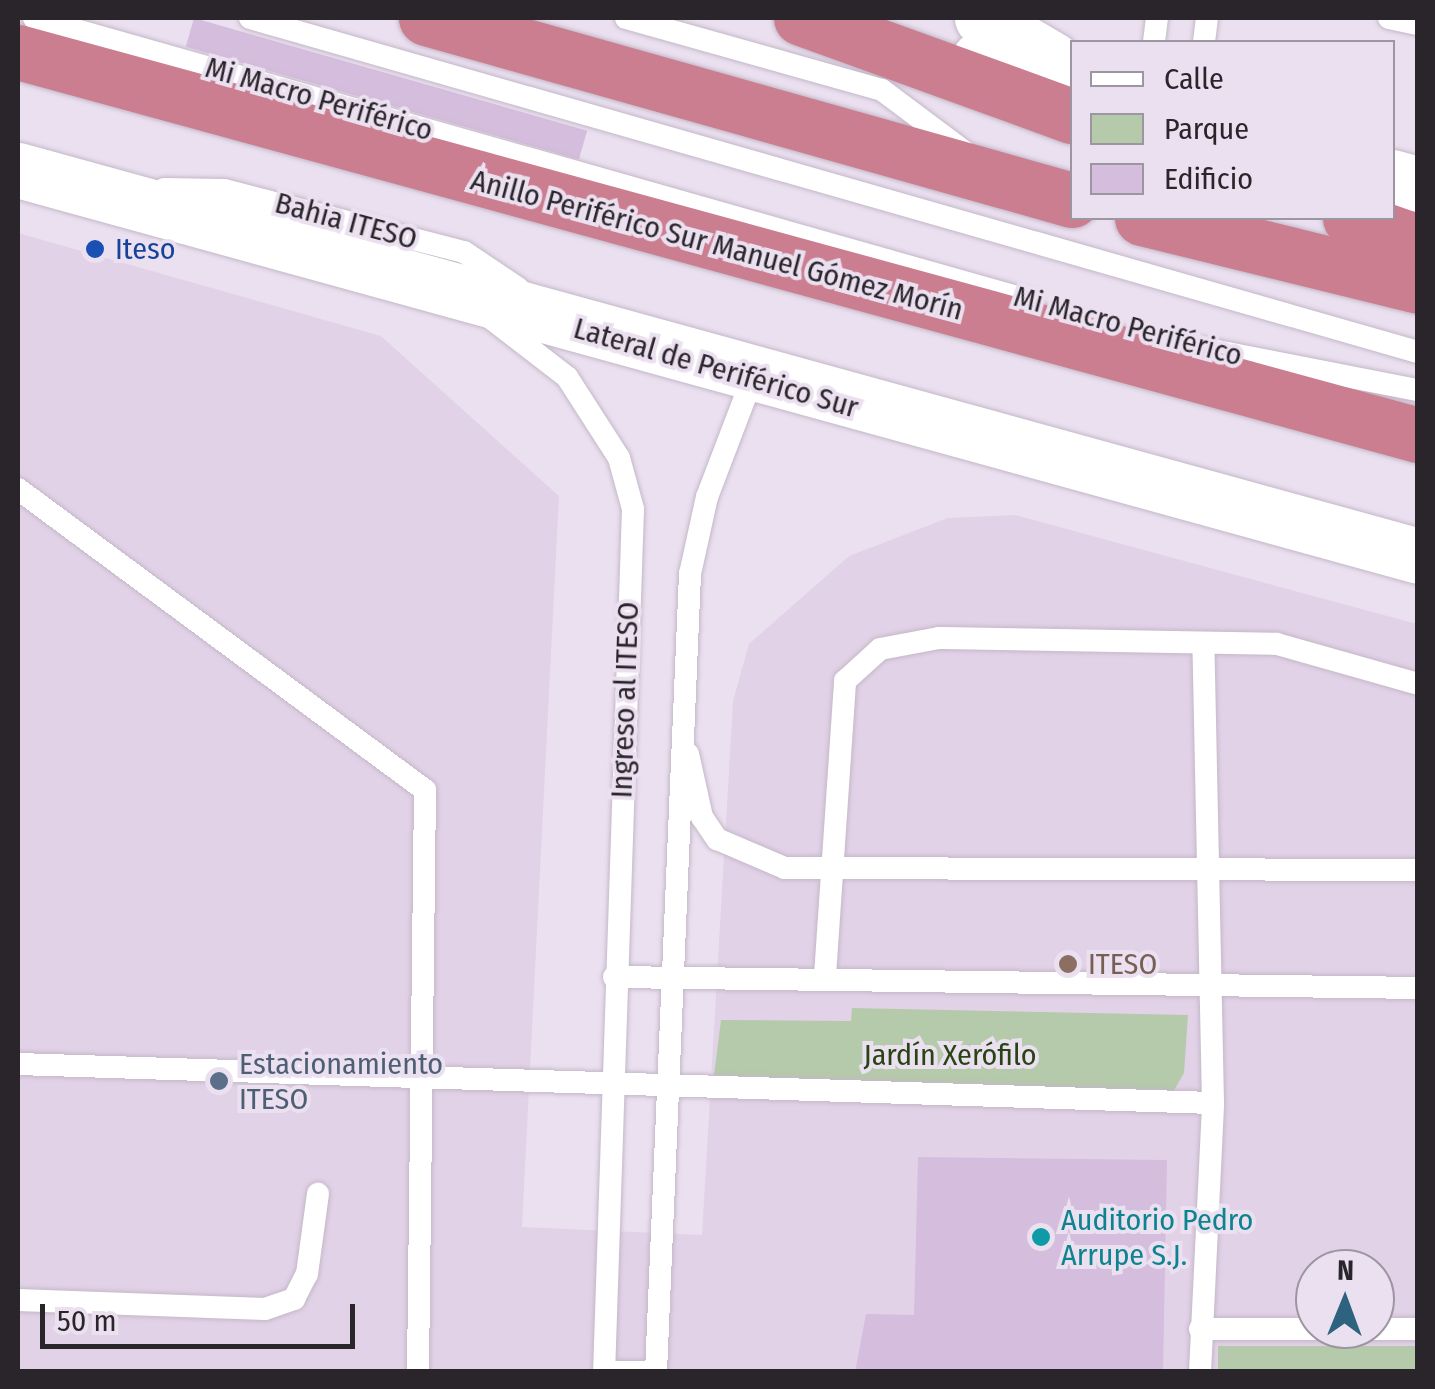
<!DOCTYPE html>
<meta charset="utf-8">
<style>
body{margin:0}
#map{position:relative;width:1435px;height:1389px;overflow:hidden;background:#ebe0f0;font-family:"Fira Sans Condensed",sans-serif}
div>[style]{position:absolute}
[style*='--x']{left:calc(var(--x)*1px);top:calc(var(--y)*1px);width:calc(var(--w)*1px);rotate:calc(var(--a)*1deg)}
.built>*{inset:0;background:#e2d2e8}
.green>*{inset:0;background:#b5caaa;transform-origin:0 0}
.building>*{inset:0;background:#d5bddd;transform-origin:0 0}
.roads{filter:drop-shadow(0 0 2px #c3b8c7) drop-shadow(0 0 2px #c3b8c7)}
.lane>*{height:22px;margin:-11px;padding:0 11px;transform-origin:11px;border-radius:11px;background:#fff}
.secondary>*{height:55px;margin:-27.5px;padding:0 27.5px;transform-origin:27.5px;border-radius:27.5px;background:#fff}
.highway>*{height:55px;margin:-27.5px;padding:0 27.5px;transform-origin:27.5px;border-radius:27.5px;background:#cb7e90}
.dots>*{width:28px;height:28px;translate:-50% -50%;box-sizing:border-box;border:5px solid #ebe0f0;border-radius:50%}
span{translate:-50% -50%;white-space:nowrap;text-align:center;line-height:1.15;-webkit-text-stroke:8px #ebe0f0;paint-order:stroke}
.street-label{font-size:30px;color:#29252a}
.transit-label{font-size:30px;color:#164399}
.left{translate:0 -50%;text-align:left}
.education-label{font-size:30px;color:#785e54}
.park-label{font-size:30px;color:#284413}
.service-label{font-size:30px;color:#4e5e75}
.culture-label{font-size:30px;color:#0d838f}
.frame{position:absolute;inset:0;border:20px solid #29252a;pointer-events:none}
.legend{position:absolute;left:1070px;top:40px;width:325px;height:180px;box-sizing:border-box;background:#ebe0f0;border:2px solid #9d95a1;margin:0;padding:12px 18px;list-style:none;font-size:30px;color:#29252a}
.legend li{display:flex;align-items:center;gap:20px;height:50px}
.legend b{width:50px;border:2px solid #9d95a1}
.north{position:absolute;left:1295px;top:1249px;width:100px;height:100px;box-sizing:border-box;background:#ebe0f0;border:2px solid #9d95a1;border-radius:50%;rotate:1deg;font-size:28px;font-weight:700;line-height:40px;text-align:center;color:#29252a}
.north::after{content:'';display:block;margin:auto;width:35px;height:45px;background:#2e637f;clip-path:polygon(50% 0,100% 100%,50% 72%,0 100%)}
.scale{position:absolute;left:40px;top:1304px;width:315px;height:45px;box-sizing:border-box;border:5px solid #29252a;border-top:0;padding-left:12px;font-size:30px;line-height:35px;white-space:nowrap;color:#29252a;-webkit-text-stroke:8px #ebe0f0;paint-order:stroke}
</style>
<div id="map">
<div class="built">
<div style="clip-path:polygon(evenodd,18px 233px,381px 336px,559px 496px,522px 1227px,702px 1235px,733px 701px,749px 644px,849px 556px,948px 518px,1015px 515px,1417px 624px,1417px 1371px,18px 1371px,18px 233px,1315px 1269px,1375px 1269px,1375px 1329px,1315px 1329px,1315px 1269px)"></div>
</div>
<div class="green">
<div style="clip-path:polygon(852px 1008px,1188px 1015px,1184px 1073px,1172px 1094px,712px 1091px,721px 1020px,851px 1021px)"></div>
<div style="left:1417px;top:1346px;width:25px;height:199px;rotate:90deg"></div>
</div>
<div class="building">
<div style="left:194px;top:18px;width:409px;height:30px;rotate:16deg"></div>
<div style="clip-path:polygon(918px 1157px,1167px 1160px,1163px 1372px,855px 1372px,866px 1314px,914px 1315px)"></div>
</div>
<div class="roads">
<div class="lane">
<div style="--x:34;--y:18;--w:1036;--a:15.85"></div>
<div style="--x:250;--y:18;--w:1215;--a:15.96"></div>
<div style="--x:626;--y:18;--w:266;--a:15.7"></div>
<div style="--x:882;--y:90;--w:104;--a:36.8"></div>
<div style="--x:1389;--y:18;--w:30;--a:12"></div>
<div style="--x:1154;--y:42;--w:24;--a:-83"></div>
<div style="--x:1204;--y:42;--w:24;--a:-83"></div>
<div style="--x:164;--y:189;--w:60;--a:1"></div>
<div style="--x:224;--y:190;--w:248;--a:14.5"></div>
<div style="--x:464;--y:252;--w:65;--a:33.7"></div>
<div style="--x:488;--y:316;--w:100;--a:37.7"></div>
<div style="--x:567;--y:377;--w:96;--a:57.3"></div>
<div style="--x:619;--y:458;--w:53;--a:74.6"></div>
<div style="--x:633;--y:509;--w:863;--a:91.92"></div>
<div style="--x:1191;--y:346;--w:231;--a:11"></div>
<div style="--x:18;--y:489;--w:506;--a:36.49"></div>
<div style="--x:425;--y:790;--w:582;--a:90.69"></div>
<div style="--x:688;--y:754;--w:65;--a:77.5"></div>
<div style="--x:702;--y:817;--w:27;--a:56"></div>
<div style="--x:717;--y:839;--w:74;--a:23.1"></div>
<div style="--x:785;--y:868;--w:633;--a:0.18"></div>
<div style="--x:825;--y:976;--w:296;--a:-86.1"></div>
<div style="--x:845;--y:681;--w:47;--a:-42.4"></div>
<div style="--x:880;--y:649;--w:60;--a:-10.6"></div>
<div style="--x:939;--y:638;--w:338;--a:1"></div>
<div style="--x:1277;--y:644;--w:147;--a:15.8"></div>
<div style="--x:614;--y:977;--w:804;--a:0.78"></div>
<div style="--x:18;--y:1064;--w:1196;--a:1.87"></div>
<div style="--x:18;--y:1300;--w:247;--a:2.1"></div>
<div style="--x:265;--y:1309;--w:31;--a:-19"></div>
<div style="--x:294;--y:1299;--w:28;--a:-63"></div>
<div style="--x:307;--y:1274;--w:81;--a:-82.2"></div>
<div style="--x:1200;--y:1329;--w:115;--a:0"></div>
<div style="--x:1321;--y:1329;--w:97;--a:0"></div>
<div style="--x:614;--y:1372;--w:30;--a:0"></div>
<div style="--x:656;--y:1372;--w:799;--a:-87.56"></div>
<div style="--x:690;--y:574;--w:79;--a:-77.6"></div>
<div style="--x:707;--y:497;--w:126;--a:-69.1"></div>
<div style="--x:1200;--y:1372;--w:269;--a:-87.2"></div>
<div style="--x:1213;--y:1103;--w:459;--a:-91.2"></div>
</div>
<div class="secondary">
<div style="--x:982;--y:18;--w:82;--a:30.6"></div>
<div style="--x:979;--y:59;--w:97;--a:15.6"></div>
<div style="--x:18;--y:170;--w:1452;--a:15.41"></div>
<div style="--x:1392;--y:177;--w:27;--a:15"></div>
</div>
<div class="highway">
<div style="--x:426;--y:18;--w:671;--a:15.73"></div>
<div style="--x:801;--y:18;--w:288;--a:19.9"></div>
<div style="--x:18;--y:52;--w:1451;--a:15.3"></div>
<div style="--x:1142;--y:218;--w:284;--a:13.8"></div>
<div style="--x:1350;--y:218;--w:72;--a:19.4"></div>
</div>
</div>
<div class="dots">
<div style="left:95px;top:249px;background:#1a4fb4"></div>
<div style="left:1068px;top:964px;background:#8d6e63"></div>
<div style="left:219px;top:1081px;background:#5c6f8a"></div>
<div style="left:1041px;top:1237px;background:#0f9aa8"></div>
</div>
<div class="street-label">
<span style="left:319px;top:99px;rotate:16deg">Mi Macro Periférico</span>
<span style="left:346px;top:221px;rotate:15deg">Bahia ITESO</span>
<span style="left:717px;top:245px;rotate:15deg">Anillo Periférico Sur Manuel Gómez Morín</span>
<span style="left:1128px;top:326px;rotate:15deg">Mi Macro Periférico</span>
<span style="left:716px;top:368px;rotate:16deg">Lateral de Periférico Sur</span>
<span style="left:625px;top:700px;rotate:-88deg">Ingreso al ITESO</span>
</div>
<div class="transit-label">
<span class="left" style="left:115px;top:249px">Iteso</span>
</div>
<div class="education-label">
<span class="left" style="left:1088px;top:964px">ITESO</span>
</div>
<div class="park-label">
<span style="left:950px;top:1055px">Jardín Xerófilo</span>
</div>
<div class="service-label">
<span class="left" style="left:239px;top:1081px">Estacionamiento<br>ITESO</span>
</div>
<div class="culture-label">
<span class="left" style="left:1061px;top:1237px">Auditorio Pedro<br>Arrupe S.J.</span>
</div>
<div class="frame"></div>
<ul class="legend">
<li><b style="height:12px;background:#fff"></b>Calle</li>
<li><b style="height:28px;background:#b5caaa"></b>Parque</li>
<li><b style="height:28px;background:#d5bddd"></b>Edificio</li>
</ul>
<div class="north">N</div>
<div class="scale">50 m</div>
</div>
